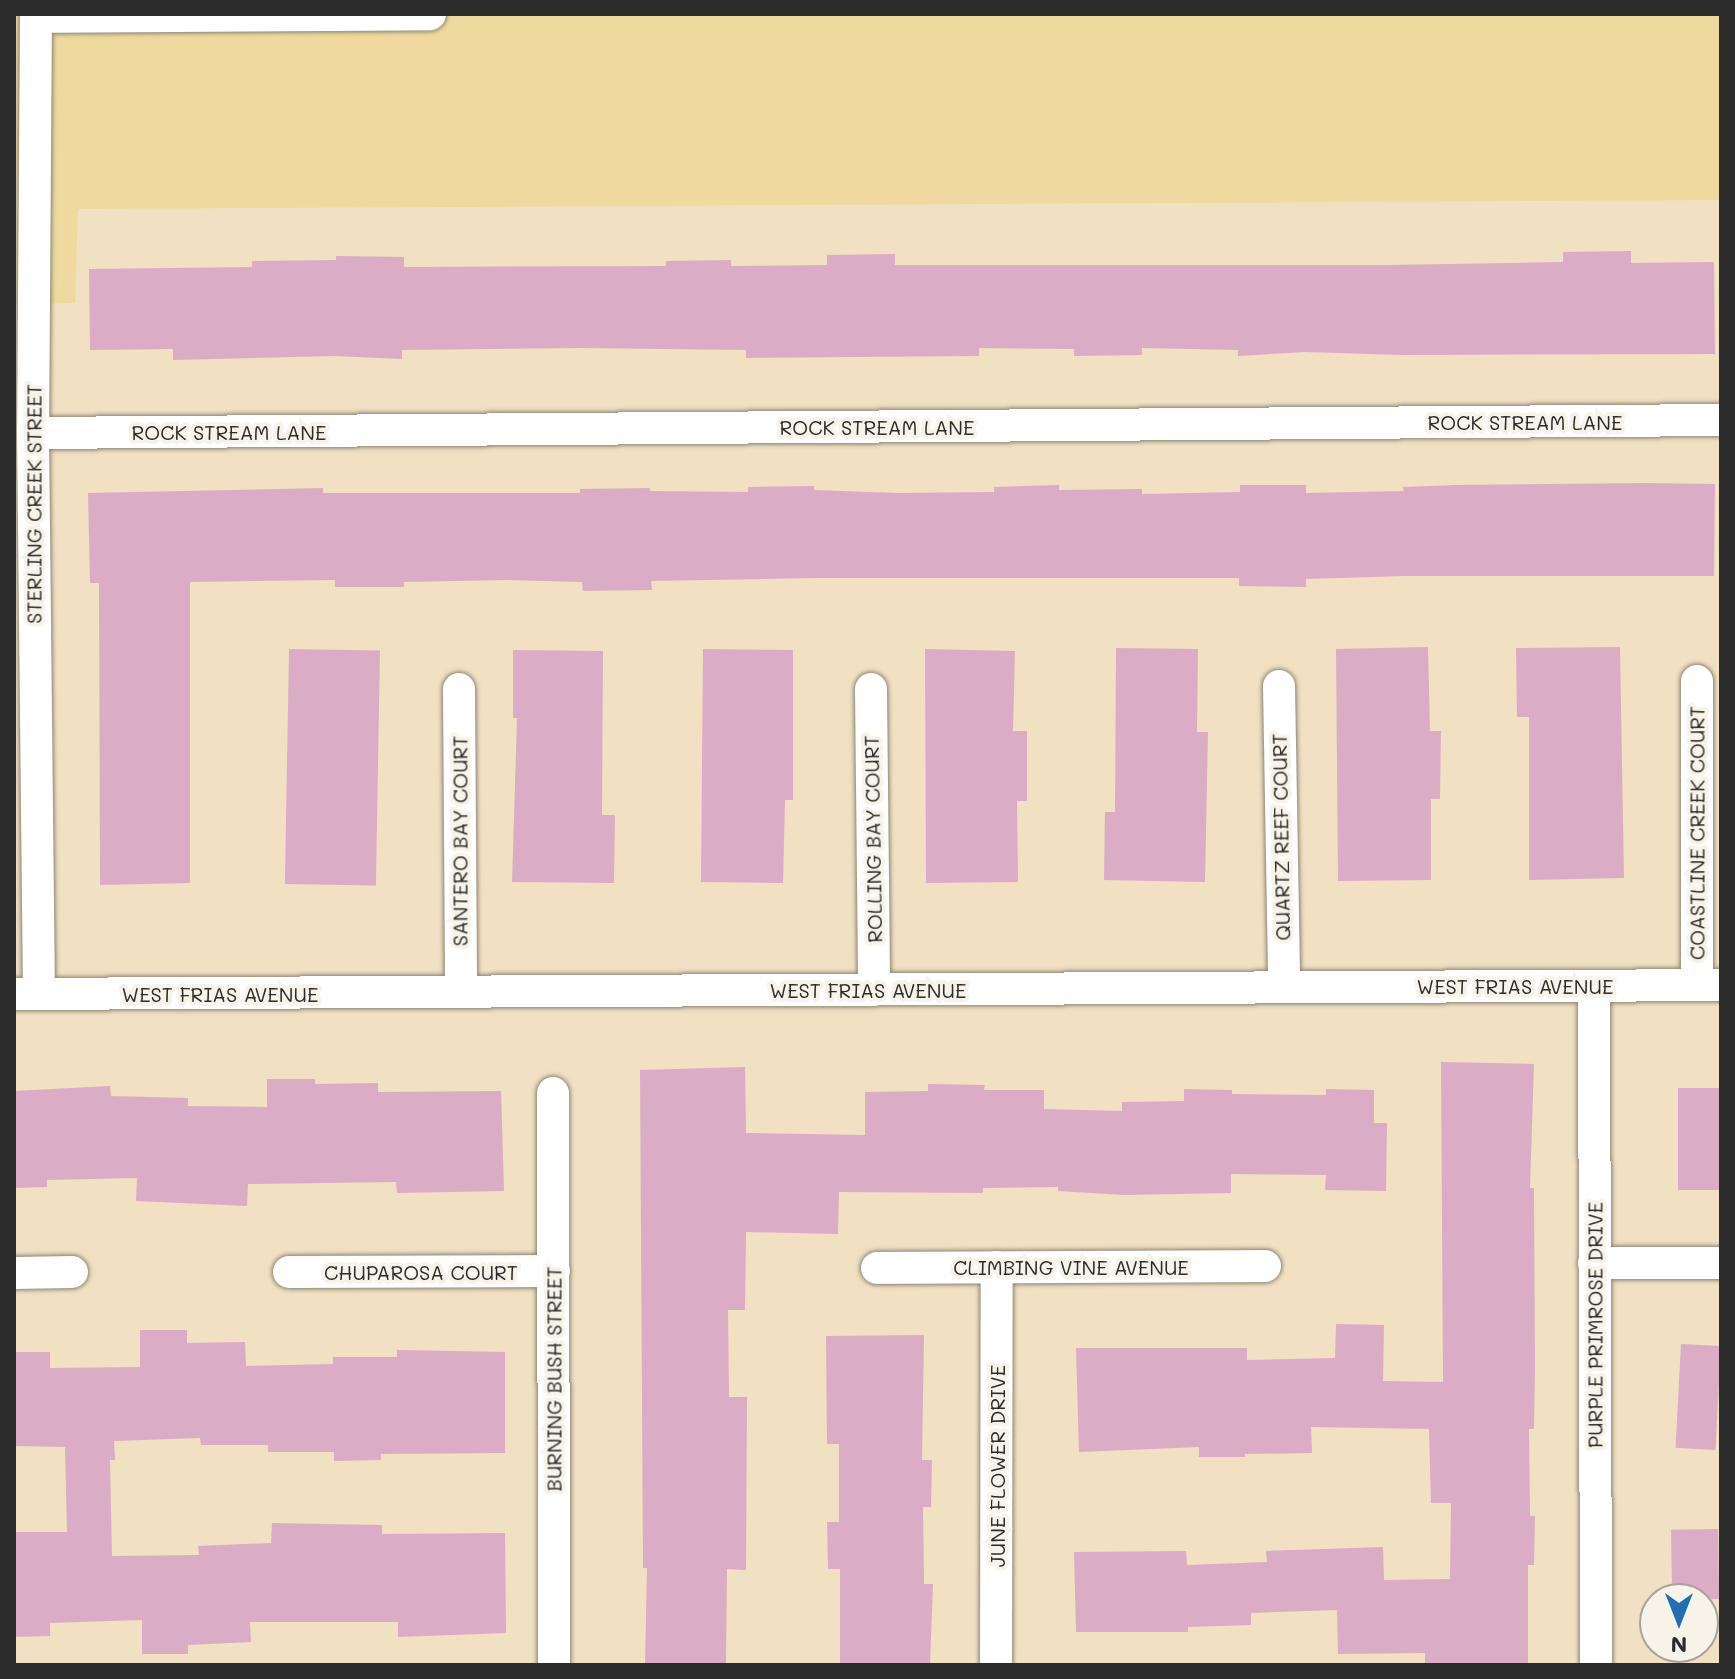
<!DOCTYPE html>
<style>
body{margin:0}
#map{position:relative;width:1735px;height:1679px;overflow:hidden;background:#f1e0c2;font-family:Mali,sans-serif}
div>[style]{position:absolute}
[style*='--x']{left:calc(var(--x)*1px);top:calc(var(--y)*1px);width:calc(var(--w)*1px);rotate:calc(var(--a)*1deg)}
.sand>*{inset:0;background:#eeda9e}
.building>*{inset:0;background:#daacc6;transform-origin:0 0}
.roads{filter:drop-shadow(0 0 2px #8e8676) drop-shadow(0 0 2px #8e8676)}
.minor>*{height:32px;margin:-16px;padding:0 16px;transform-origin:16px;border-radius:16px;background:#fff}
span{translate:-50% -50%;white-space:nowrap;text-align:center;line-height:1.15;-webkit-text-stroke:8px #f7f3e8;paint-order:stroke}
.street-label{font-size:20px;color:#2b2b2b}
.frame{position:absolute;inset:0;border:16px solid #2b2b2b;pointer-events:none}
.north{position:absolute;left:1639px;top:1583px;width:80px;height:80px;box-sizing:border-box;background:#f7f3e8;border:2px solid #a5a39c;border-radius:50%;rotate:180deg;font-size:22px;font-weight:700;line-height:32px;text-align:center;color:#2b2b2b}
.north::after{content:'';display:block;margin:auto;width:28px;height:36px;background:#1f6fb2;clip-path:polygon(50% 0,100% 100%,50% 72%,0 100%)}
</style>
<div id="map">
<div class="sand">
<div style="clip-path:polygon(14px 14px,1721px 14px,1721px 200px,78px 209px,75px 303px,14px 304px)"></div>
</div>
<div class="building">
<div style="clip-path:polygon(1631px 251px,1631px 263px,1714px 262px,1715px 354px,1402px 355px,1305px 352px,1238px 356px,1238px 350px,1142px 348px,1142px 355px,1074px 356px,1074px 349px,979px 348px,979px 356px,746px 358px,746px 350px,582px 348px,402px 350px,402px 359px,334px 356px,173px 360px,173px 349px,90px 350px,89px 269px,252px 267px,252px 261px,336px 260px,336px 256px,404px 257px,404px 267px,666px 266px,666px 261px,731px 260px,731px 266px,827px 265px,827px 255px,895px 254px,895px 265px,1388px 265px,1563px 262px,1563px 252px)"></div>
<div style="clip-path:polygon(1646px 483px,1715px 484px,1714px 576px,1405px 576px,1306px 579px,1306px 587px,1239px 586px,1239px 578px,815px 578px,651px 581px,652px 590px,583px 591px,582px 582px,508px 580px,404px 582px,404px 587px,335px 587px,335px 580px,190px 582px,190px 883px,100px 885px,99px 583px,90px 583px,88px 493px,323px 488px,323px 493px,580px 493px,580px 489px,650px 488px,650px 491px,748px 492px,748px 487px,814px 486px,814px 490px,897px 493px,994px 492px,994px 487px,1059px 485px,1059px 490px,1142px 489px,1142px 494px,1240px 492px,1240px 485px,1306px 485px,1306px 493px,1404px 491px,1403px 487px,1456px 485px)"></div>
<div style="clip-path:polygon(1428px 647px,1430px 731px,1441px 731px,1440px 799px,1431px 799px,1431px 880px,1338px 881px,1336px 649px)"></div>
<div style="clip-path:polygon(1620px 647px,1624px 878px,1529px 880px,1529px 717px,1517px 717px,1516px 648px)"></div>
<div style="clip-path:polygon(1116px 648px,1198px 649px,1197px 732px,1208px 732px,1205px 882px,1104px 880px,1105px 812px,1115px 812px)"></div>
<div style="left:289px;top:649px;width:91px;height:235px;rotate:1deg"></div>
<div style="clip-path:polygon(703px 649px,793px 650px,793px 800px,785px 800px,783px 883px,701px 882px)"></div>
<div style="clip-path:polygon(925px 649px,1015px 651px,1013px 731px,1027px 731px,1027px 801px,1017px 801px,1018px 882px,926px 883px)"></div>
<div style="clip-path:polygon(513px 650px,603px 651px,602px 815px,615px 815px,614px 883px,512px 882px,517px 718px,513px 718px)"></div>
<div style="clip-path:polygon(1441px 1062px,1534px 1064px,1530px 1188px,1534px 1188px,1535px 1368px,1534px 1429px,1529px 1429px,1530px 1516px,1535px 1516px,1534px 1565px,1528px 1565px,1528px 1665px,1425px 1665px,1425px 1653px,1338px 1654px,1337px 1610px,1251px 1613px,1251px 1625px,1188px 1627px,1188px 1632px,1076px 1632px,1074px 1552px,1186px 1551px,1187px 1565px,1267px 1562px,1266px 1551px,1383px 1547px,1384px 1580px,1450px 1579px,1451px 1503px,1431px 1503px,1429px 1429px,1311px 1427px,1312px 1453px,1245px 1454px,1245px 1457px,1199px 1457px,1199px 1447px,1079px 1452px,1076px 1348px,1247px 1348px,1247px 1360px,1335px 1358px,1336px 1324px,1384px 1325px,1383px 1381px,1443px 1382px)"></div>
<div style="clip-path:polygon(745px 1067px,746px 1133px,865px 1135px,865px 1092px,928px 1091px,928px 1084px,985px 1085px,984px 1090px,1044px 1090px,1044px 1109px,1122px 1111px,1122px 1102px,1184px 1101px,1184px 1089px,1232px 1090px,1232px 1094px,1326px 1095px,1326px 1089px,1374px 1090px,1374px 1123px,1387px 1123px,1386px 1191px,1325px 1190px,1326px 1175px,1231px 1174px,1231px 1193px,1124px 1195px,1058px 1191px,1058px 1187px,983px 1188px,983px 1193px,839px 1192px,838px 1234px,746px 1232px,745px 1310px,728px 1310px,729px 1397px,747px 1397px,746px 1570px,727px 1569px,726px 1665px,645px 1665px,647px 1568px,643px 1568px,640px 1070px)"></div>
<div style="clip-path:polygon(267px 1079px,315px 1079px,315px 1084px,378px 1083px,378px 1092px,501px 1091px,504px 1191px,397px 1193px,396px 1182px,248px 1184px,247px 1206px,136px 1201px,137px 1178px,47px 1180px,47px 1187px,14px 1188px,14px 1091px,110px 1086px,111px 1096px,188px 1098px,188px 1106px,267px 1107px)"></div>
<div style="left:1678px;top:1088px;width:43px;height:102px"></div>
<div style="clip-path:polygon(140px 1330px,187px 1330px,187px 1343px,245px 1342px,246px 1366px,333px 1364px,333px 1357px,397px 1357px,397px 1350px,505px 1352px,505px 1453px,381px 1454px,381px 1460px,334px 1461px,334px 1452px,268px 1452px,268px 1445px,201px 1445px,200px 1438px,114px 1441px,115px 1460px,110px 1460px,112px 1556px,199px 1555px,198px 1546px,271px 1543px,272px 1523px,382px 1525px,382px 1534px,505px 1533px,506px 1633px,398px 1637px,398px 1622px,250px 1622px,251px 1642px,188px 1645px,188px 1654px,142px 1654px,142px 1620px,50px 1623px,50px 1636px,14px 1637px,14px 1532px,67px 1532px,65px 1447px,14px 1446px,14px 1352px,50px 1352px,50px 1368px,140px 1367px)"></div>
<div style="clip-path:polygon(924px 1335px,922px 1460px,932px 1460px,931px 1507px,923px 1507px,924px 1584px,933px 1584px,930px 1665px,840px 1665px,840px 1569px,828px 1569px,827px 1522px,839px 1522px,839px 1444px,827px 1444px,826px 1336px)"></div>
<div style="left:1681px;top:1344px;width:40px;height:104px;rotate:3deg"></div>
<div style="left:1718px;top:1529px;width:70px;height:47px;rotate:89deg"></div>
</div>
<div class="roads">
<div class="minor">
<div style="--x:36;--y:14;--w:419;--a:90.4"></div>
<div style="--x:33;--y:433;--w:561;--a:89.39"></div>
<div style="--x:36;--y:17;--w:394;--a:-0.4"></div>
<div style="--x:33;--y:433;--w:1688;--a:-0.44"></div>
<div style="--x:1697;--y:681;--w:304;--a:90"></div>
<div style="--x:1279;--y:686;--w:301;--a:89"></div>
<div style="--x:459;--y:689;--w:303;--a:89.6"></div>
<div style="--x:871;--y:689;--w:301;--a:89.4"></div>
<div style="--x:1594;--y:986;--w:679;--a:89.83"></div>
<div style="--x:14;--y:994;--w:1707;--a:-0.3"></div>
<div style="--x:553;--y:1093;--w:572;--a:89.9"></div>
<div style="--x:1594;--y:1263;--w:127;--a:0"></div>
<div style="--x:877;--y:1268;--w:388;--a:-0.3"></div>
<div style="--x:289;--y:1272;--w:265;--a:-0.2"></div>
<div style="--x:14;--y:1273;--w:58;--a:-1"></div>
<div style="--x:996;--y:1665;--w:398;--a:-89.9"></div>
</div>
</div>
<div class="street-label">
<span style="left:1525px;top:422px">ROCK STREAM LANE</span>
<span style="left:877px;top:427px">ROCK STREAM LANE</span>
<span style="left:229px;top:432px">ROCK STREAM LANE</span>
<span style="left:34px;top:504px;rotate:-90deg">STERLING CREEK STREET</span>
<span style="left:1697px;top:833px;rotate:-90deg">COASTLINE CREEK COURT</span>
<span style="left:1281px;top:837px;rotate:-91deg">QUARTZ REEF COURT</span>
<span style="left:873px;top:839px;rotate:-91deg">ROLLING BAY COURT</span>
<span style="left:460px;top:841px;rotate:-90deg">SANTERO BAY COURT</span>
<span style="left:1515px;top:986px">WEST FRIAS AVENUE</span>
<span style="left:868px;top:990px">WEST FRIAS AVENUE</span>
<span style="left:220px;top:994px">WEST FRIAS AVENUE</span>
<span style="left:1071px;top:1267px">CLIMBING VINE AVENUE</span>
<span style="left:421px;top:1272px">CHUPAROSA COURT</span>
<span style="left:1595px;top:1325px;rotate:-90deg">PURPLE PRIMROSE DRIVE</span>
<span style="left:554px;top:1379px;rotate:-90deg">BURNING BUSH STREET</span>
<span style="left:997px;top:1466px;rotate:-90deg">JUNE FLOWER DRIVE</span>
</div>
<div class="frame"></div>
<div class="north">N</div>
</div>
